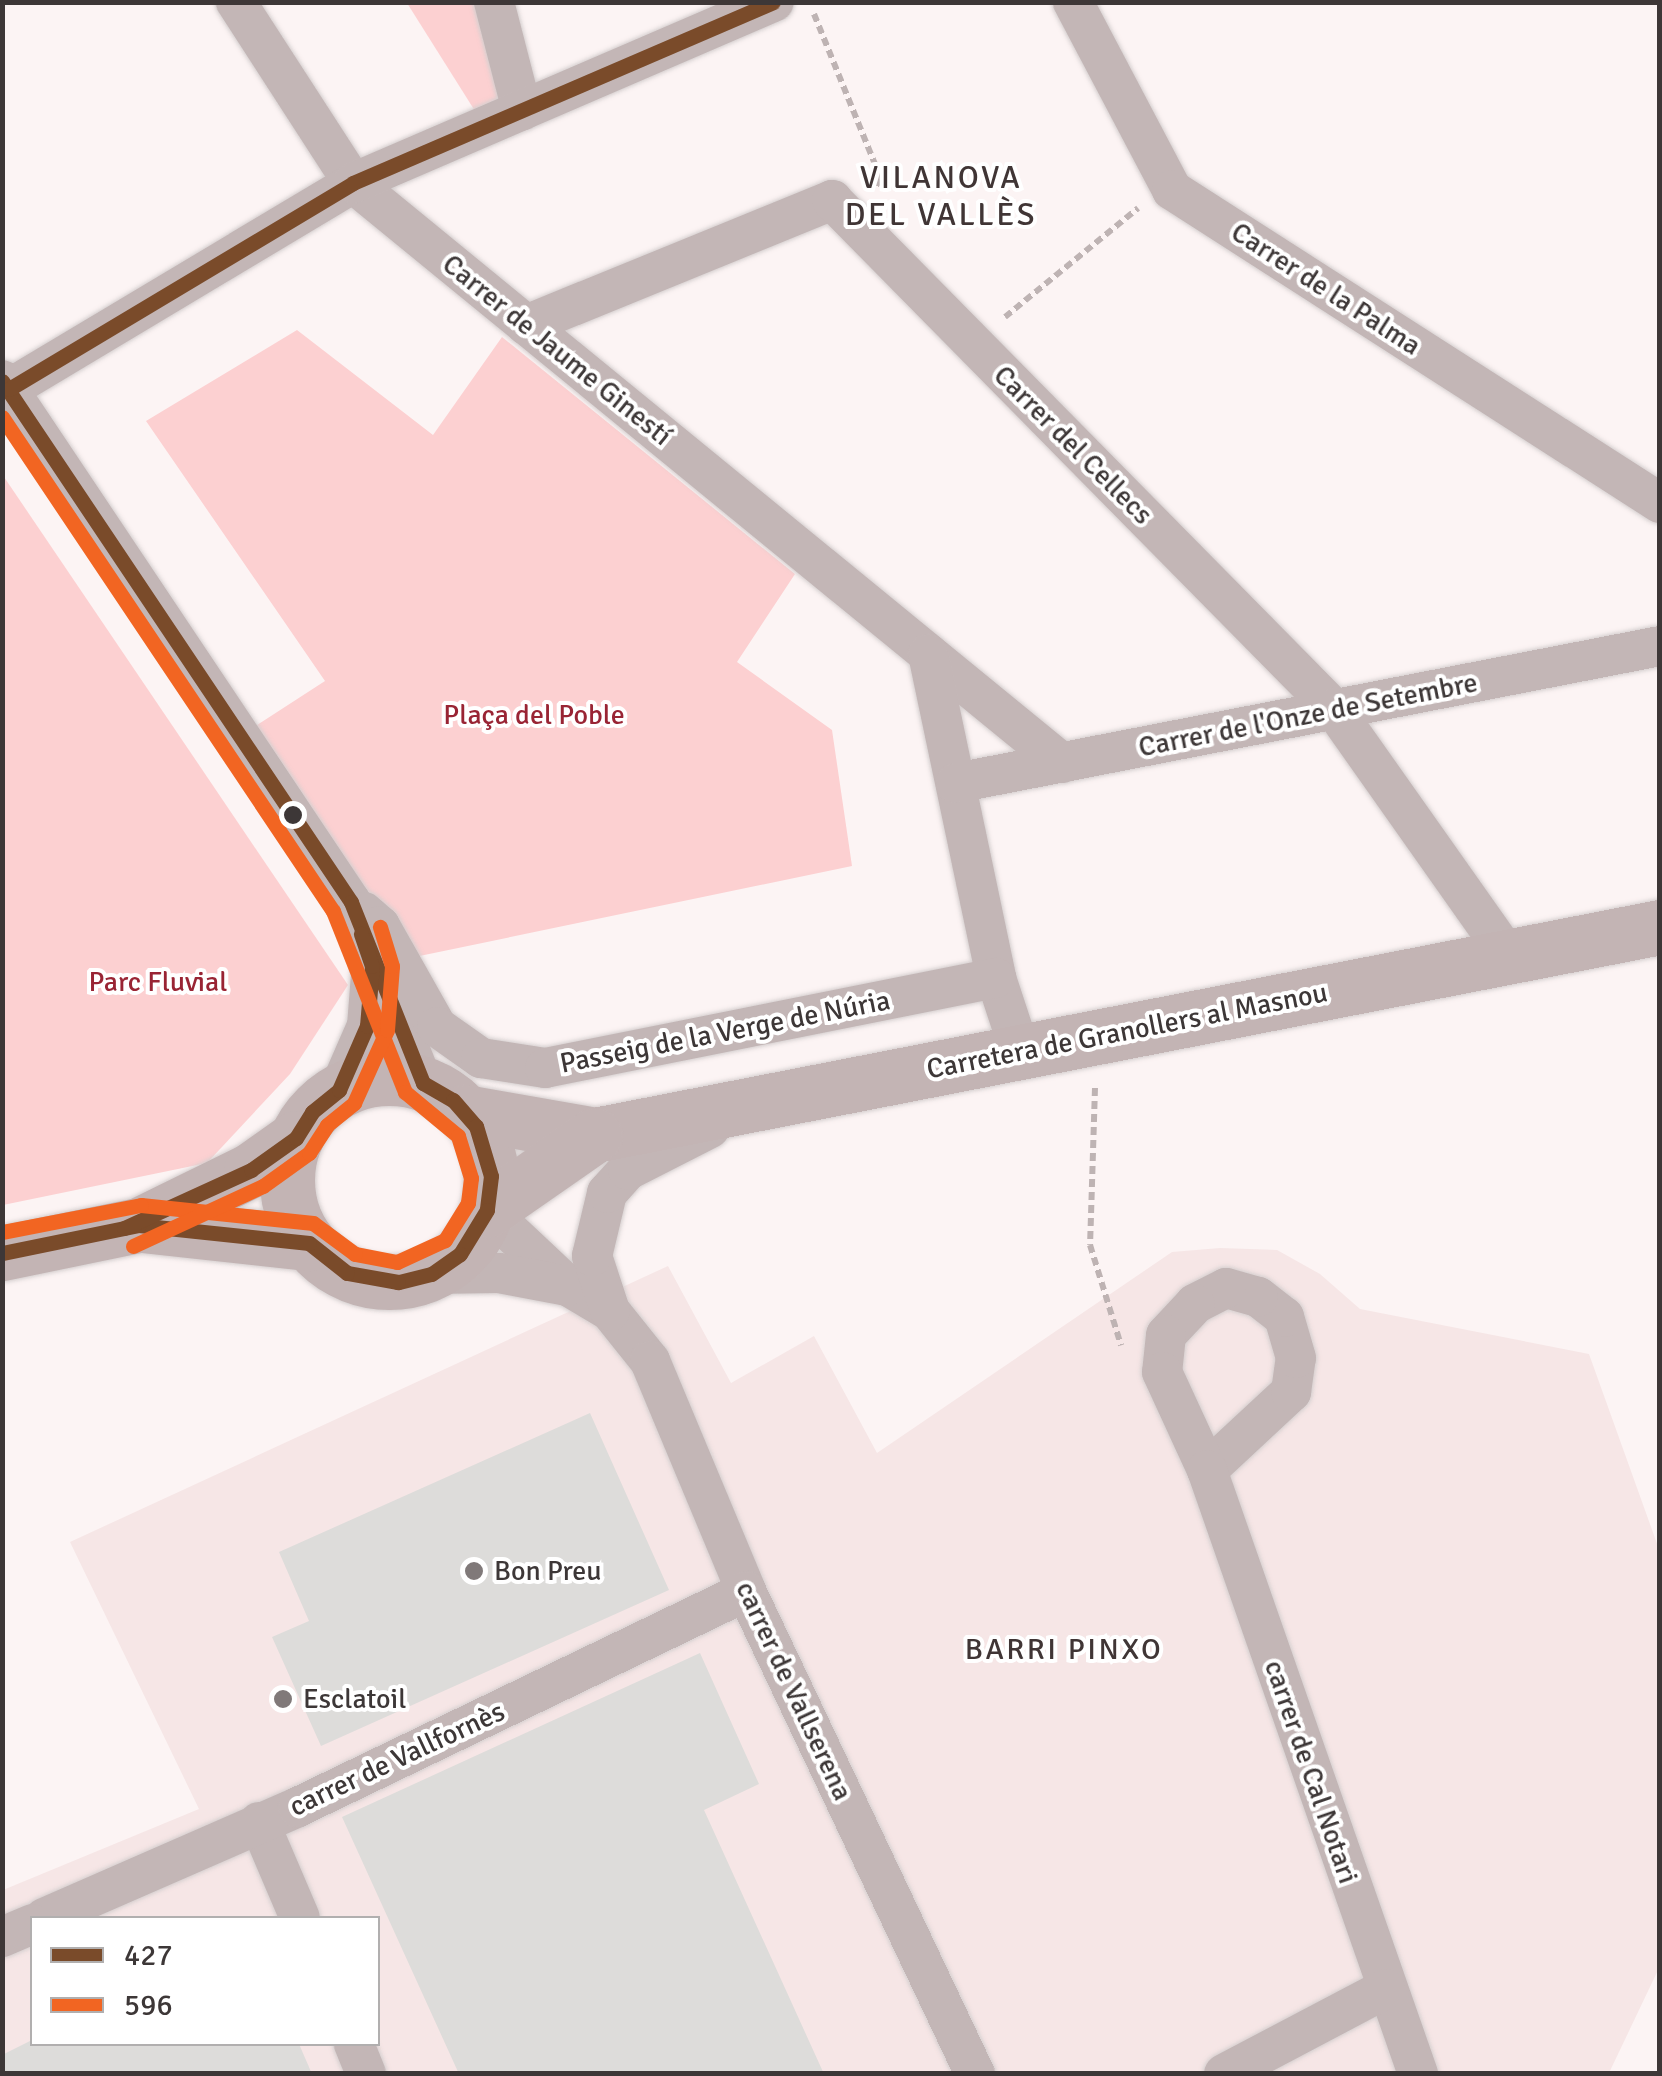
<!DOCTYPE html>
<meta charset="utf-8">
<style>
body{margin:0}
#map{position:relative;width:1662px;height:2076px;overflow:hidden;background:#fcf4f4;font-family:Signika,sans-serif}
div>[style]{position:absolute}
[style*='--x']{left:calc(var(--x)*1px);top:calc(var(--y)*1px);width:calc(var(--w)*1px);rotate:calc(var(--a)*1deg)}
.built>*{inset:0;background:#f6e6e6}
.green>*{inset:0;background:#fcd0d1}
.building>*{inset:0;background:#dddcda}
.path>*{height:6px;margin-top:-3px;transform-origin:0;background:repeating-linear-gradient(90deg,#beb3b3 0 8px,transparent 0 13px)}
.roads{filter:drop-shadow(0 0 2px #d5cfcf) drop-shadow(0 0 2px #d5cfcf)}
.minor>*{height:40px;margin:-20px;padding:0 20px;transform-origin:20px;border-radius:20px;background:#c3b6b6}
.secondary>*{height:55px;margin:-27.5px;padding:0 27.5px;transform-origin:27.5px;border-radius:27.5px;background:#c3b4b4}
.secondary>.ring{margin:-27.5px;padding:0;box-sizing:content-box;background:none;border:55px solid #c3b4b4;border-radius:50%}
.bus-1>*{height:15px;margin:-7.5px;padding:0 7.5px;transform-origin:7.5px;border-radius:7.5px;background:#7a4b2a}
.bus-2>*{height:15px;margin:-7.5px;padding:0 7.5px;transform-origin:7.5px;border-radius:7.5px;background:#f26522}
.dots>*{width:28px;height:28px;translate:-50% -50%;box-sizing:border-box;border:5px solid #fff;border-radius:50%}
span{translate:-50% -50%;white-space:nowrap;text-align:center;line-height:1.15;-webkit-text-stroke:8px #fff;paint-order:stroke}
.street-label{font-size:28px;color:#3d3737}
.park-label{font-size:28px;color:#992434}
.poi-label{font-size:28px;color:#3d3737}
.left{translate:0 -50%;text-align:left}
.neighbourhood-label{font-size:30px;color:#403535;letter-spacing:2.5px}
.quarter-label{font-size:32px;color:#403535;letter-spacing:2.5px}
.frame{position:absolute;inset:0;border:5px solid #3d3737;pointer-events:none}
.legend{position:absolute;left:30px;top:1916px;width:350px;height:130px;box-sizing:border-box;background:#fff;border:2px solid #b1afaf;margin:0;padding:12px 18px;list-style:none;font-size:30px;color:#3d3737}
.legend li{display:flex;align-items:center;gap:20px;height:50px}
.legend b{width:50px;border:2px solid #b1afaf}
</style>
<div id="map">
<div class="built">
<div style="clip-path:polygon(evenodd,1220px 1248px,1277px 1250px,1320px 1274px,1360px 1309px,1589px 1354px,1660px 1552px,1659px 1968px,1609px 2073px,3px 2074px,3px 1890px,199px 1809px,70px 1542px,668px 1266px,731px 1383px,814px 1336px,877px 1453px,1172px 1252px,1220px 1248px,32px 1918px,378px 1918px,378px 2044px,32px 2044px,32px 1918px)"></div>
</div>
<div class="green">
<div style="clip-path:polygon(407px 3px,474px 3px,502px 101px,475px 111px)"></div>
<div style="clip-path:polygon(297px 330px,433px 435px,502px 337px,795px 574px,737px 662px,832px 730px,852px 866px,405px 959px,251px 729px,325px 681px,146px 421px)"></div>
<div style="clip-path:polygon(2px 474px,348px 985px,290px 1074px,207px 1163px,3px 1205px)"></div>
</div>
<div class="building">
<div style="clip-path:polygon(590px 1413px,669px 1590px,321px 1746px,272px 1637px,309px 1621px,279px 1552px)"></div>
<div style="clip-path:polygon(700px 1653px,759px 1784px,704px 1810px,824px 2074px,459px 2074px,342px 1817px)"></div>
<div style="clip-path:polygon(32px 2040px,299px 2044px,312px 2074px,2px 2074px,2px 2055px)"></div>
</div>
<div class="path">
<div style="--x:814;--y:14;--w:178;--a:67.9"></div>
<div style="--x:881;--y:179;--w:10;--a:127"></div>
<div style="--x:1005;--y:317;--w:172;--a:-39.3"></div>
<div style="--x:1095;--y:1088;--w:157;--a:91.8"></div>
<div style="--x:1090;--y:1245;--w:105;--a:72.8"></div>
</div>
<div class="roads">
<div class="minor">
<div style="--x:236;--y:2;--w:216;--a:57.1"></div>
<div style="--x:353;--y:183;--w:916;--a:39.29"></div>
<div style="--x:494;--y:2;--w:112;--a:75.5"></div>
<div style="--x:1073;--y:2;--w:212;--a:62.2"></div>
<div style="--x:1172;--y:190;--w:580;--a:32.68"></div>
<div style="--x:526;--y:325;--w:331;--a:-22.2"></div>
<div style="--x:832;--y:200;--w:715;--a:45.4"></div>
<div style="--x:1334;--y:709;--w:304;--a:54.8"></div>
<div style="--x:2;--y:380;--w:628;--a:56.23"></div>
<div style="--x:351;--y:902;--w:195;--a:68.3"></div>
<div style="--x:9;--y:389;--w:401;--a:-30.9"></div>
<div style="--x:353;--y:183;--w:458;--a:-23.3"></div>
<div style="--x:928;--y:654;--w:331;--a:78.1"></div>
<div style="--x:996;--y:978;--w:77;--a:71.8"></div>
<div style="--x:956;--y:783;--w:717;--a:-11.01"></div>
<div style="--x:364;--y:912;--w:21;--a:41"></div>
<div style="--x:380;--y:926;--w:116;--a:60.6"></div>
<div style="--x:437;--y:1027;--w:54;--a:35.2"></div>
<div style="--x:481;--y:1058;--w:65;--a:8.9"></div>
<div style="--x:545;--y:1068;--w:460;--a:-11.3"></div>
<div style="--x:339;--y:1090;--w:70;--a:-66.4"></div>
<div style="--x:367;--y:1026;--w:51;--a:-85.5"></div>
<div style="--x:487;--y:1210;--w:111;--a:43.2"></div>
<div style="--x:568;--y:1286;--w:49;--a:30.8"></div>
<div style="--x:610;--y:1311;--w:64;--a:51.3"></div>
<div style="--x:650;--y:1361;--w:249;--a:67.3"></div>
<div style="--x:746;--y:1591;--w:535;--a:64.63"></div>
<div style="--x:431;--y:1274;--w:68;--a:-0.8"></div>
<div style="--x:499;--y:1273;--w:70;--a:10.7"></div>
<div style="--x:610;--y:1311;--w:58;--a:-108.1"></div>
<div style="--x:592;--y:1256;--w:65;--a:-76.6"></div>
<div style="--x:607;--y:1193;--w:31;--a:-48"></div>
<div style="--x:628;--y:1170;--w:92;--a:-27.1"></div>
<div style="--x:1207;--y:1470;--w:115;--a:-42.9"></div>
<div style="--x:1291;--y:1392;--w:34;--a:-82"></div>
<div style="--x:1296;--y:1358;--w:43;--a:-106.3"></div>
<div style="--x:1284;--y:1317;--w:33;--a:-142"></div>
<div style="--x:1258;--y:1297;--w:33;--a:-164"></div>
<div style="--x:1226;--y:1288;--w:35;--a:153"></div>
<div style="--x:1195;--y:1304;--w:42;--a:133.1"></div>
<div style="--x:1166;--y:1335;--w:37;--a:96"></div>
<div style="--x:1162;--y:1372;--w:108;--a:65.3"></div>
<div style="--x:1207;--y:1470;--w:640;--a:70.74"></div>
<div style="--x:259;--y:1822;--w:104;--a:66.9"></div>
<div style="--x:44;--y:1918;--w:277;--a:-23.6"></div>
<div style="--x:298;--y:1807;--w:497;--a:-25.7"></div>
<div style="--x:2;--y:1937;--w:33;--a:-23"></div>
<div style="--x:354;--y:2044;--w:32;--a:68"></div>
<div style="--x:1224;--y:2074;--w:182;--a:-27.8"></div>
</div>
<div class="secondary">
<div class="ring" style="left:287px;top:1078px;width:149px;height:149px"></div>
<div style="--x:465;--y:1112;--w:132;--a:10"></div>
<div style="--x:595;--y:1135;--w:1085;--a:-11.05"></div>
<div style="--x:487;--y:1210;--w:131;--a:-34.8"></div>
<div style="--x:142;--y:1225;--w:168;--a:6.2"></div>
<div style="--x:2;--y:1253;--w:140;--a:-11.6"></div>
<div style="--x:139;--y:1225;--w:125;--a:-26.2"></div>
<div style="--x:251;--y:1170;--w:55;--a:-35.4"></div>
</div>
</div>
<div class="bus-1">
<div style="--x:2;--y:381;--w:627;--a:56.18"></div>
<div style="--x:351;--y:902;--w:195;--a:68.3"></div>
<div style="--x:423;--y:1083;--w:34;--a:30"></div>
<div style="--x:453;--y:1100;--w:35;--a:49"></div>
<div style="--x:476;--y:1126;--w:52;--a:73.3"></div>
<div style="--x:491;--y:1176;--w:34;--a:97"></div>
<div style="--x:487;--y:1210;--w:52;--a:121.5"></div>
<div style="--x:460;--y:1254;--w:35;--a:145"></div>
<div style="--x:431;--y:1274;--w:34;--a:166"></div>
<div style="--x:398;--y:1282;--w:52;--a:-170"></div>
<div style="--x:347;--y:1273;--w:48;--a:-141.7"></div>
<div style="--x:309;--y:1243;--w:171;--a:-174"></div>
<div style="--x:139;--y:1225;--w:140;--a:168.4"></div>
<div style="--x:9;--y:389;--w:401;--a:-30.9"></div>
<div style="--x:353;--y:183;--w:457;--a:-23.3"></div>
<div style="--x:124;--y:1228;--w:140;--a:-24.5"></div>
<div style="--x:251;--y:1170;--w:55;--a:-35.4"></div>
<div style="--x:296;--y:1138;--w:31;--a:-58"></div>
<div style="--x:312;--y:1112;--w:35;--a:-39"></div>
<div style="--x:339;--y:1090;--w:70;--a:-66.4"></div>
<div style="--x:367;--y:1026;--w:60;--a:-85.2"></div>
<div style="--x:372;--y:966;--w:34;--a:-109"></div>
</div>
<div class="bus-2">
<div style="--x:2;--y:417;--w:595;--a:56.18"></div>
<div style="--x:333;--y:911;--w:195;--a:68.3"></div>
<div style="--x:405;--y:1092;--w:69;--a:39.7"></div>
<div style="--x:458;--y:1136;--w:44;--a:72.8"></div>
<div style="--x:471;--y:1178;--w:25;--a:97"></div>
<div style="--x:468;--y:1203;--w:44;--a:121.9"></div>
<div style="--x:445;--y:1240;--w:53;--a:155.4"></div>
<div style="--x:397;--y:1262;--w:43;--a:-169.2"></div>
<div style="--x:355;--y:1254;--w:52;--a:-143.6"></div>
<div style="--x:313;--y:1223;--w:173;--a:-174"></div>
<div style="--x:141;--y:1205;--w:142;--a:169"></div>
<div style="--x:133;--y:1246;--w:143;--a:-24.8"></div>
<div style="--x:263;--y:1186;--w:57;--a:-35.7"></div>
<div style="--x:309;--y:1153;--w:33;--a:-57"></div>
<div style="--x:327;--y:1125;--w:35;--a:-39"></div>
<div style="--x:354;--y:1103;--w:80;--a:-65.7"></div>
<div style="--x:387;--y:1030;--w:64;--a:-85.5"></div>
<div style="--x:392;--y:966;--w:41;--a:-107.1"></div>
</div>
<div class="dots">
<div style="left:293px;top:815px;background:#3d3737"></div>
<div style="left:474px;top:1571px;background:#807979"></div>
<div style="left:283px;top:1699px;background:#807979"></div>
</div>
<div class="street-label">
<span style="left:1326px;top:289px;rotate:33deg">Carrer de la Palma</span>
<span style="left:557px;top:350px;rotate:39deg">Carrer de Jaume Ginestí</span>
<span style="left:1073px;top:445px;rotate:45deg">Carrer del Cellecs</span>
<span style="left:1308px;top:715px;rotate:-11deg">Carrer de l'Onze de Setembre</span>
<span style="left:1127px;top:1031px;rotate:-11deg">Carretera de Granollers al Masnou</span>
<span style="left:725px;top:1032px;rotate:-11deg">Passeig de la Verge de Núria</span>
<span style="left:794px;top:1691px;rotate:65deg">carrer de Vallserena</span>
<span style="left:397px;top:1759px;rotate:-25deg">carrer de Vallfornès</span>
<span style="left:1311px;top:1772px;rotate:71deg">carrer de Cal Notari</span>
</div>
<div class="park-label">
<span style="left:534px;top:715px">Plaça del Poble</span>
<span style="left:158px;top:982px">Parc Fluvial</span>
</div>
<div class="poi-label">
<span class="left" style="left:494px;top:1571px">Bon Preu</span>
<span class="left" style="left:303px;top:1699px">Esclatoil</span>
</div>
<div class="neighbourhood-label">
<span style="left:1064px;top:1650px">BARRI PINXO</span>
</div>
<div class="quarter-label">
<span style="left:941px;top:197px">VILANOVA<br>DEL VALLÈS</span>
</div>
<div class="frame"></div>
<ul class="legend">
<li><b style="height:12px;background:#7a4b2a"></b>427</li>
<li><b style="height:12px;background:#f26522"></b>596</li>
</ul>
</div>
